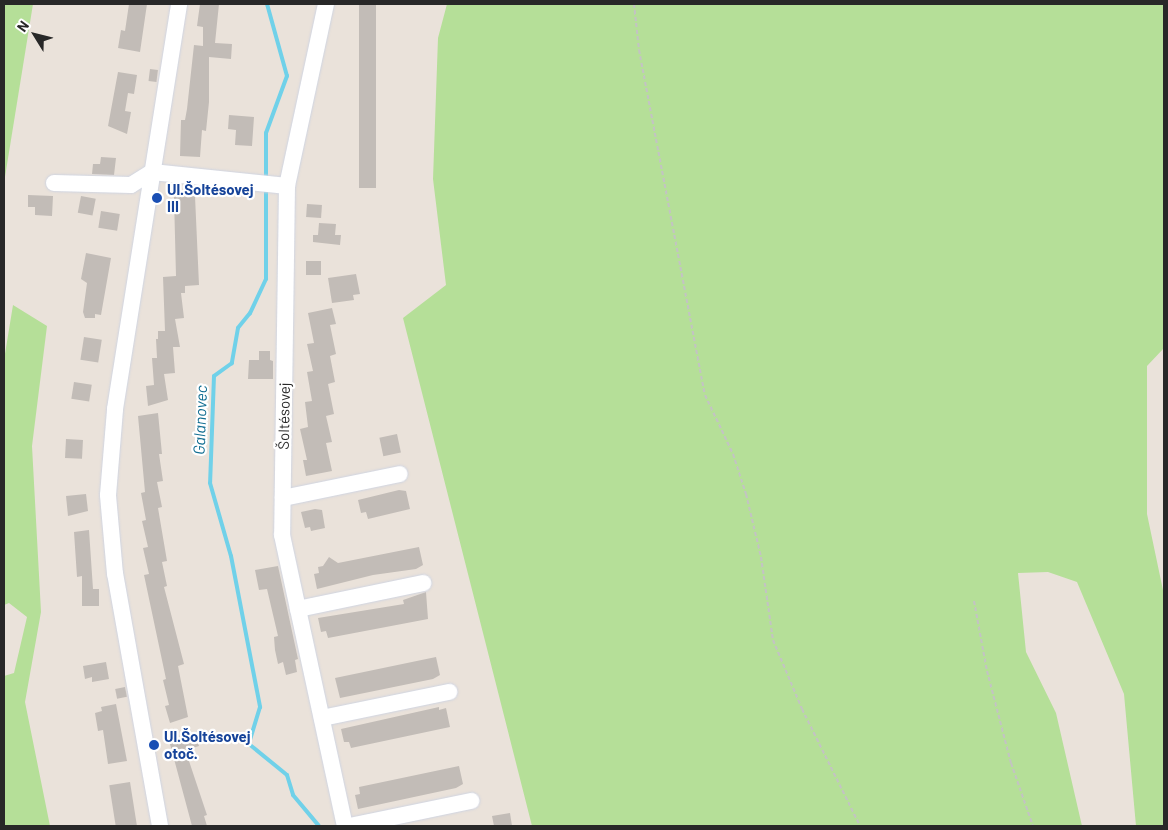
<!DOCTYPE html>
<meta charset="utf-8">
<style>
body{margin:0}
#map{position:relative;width:1168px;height:830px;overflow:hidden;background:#eae2da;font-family:Barlow,sans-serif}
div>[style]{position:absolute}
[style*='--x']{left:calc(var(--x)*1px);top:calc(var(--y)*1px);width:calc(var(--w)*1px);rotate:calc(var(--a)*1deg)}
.green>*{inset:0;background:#b5df98}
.stream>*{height:4px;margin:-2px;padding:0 2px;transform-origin:2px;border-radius:2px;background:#70d1e9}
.building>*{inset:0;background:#c2bcb7;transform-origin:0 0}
.path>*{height:2px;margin-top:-1px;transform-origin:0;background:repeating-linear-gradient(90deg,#c3c3c3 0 4px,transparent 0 6.5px)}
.roads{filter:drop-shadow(0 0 1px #cfd4e1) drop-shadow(0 0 1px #cfd4e1)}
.minor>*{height:16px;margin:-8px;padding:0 8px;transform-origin:8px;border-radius:8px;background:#fff}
.dots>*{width:14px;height:14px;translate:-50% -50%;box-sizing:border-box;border:2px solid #fff;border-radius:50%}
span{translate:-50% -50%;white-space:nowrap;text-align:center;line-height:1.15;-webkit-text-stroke:4.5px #fff;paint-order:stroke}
.transit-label{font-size:15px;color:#164399;font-weight:700}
.left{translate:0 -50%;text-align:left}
.street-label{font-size:15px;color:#282828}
.water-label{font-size:16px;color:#126e92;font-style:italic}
.frame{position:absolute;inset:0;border:5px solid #282828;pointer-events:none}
.north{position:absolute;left:10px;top:10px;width:50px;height:50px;-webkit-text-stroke:4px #fff;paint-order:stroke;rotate:306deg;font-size:14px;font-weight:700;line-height:20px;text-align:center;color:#282828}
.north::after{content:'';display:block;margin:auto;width:18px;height:22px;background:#282828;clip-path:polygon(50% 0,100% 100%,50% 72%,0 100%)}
</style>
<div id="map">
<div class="green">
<div style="clip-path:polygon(4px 4px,33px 4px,4px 183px)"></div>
<div style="clip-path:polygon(447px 4px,1164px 4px,1164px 348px,1147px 366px,1147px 514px,1164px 595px,1164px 826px,1136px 826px,1124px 694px,1077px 582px,1048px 572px,1018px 573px,1026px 652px,1056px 713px,1082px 826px,532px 826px,403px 318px,446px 285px,433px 179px,438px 38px)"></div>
<div style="clip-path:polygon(13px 305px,47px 326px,32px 446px,41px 612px,25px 702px,50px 826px,4px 826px,4px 676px,14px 673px,27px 617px,9px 603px,4px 605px,4px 360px)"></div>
</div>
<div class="stream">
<div style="--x:266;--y:180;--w:47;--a:-90"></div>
<div style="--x:266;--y:133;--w:61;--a:-69.8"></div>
<div style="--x:287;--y:76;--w:75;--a:-105.5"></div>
<div style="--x:266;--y:187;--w:92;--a:90"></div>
<div style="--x:266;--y:279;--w:38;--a:115"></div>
<div style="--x:250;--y:313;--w:19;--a:129"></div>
<div style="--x:238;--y:328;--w:36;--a:100"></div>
<div style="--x:232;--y:363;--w:22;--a:144"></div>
<div style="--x:214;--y:376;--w:107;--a:92.1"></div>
<div style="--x:210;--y:483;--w:76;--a:74"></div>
<div style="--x:231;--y:556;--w:154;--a:79.1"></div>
<div style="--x:260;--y:707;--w:39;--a:107"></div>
<div style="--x:249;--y:744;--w:49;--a:39.2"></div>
<div style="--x:287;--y:775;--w:21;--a:73"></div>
<div style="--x:293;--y:795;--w:40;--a:50"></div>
</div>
<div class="building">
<div style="clip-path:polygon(129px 4px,147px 4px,140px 52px,118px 48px,121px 30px,125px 31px)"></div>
<div style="clip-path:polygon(200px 4px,219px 4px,215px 43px,232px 44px,231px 59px,209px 57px,209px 102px,206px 131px,202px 130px,200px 157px,180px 156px,181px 120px,185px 120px,187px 109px,194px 45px,203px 46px,203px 27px,197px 26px)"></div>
<div style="left:359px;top:4px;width:17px;height:184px"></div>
<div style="left:150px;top:69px;width:8px;height:12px;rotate:7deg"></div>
<div style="clip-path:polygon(118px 72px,137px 75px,134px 94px,128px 93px,125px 111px,131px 112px,127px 134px,108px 126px)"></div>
<div style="clip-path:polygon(229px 115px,254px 117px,252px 146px,235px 145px,236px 130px,228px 129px)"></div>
<div style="clip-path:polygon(101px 157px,116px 158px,114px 175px,92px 174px,93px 164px,100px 164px)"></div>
<div style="clip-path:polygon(28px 195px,53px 196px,52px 216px,35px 215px,35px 207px,28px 207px)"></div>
<div style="left:81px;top:196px;width:15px;height:17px;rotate:11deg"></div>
<div style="clip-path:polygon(195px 196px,199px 285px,185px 286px,185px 293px,181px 293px,184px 318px,175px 319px,180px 347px,173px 347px,175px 373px,164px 374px,168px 400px,148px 406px,146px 386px,154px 385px,152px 358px,157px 358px,156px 339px,158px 339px,158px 331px,165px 331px,163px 277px,176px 276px,174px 197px)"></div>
<div style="left:307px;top:204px;width:15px;height:13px;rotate:4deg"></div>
<div style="left:101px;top:211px;width:19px;height:17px;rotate:9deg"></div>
<div style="clip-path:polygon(319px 223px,336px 224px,335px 235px,341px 235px,340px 245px,313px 242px,313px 235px,318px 235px)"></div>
<div style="clip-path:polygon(86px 253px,111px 258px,101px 315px,95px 314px,95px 318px,85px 318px,83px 312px,87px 283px,81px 279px)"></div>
<div style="left:306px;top:261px;width:15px;height:14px"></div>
<div style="clip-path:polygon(356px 274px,360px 294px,353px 295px,354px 300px,332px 303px,328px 278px)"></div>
<div style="clip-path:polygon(332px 308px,336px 324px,330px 325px,336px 354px,330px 356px,335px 382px,328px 384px,334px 414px,326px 416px,332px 442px,326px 443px,332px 471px,306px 476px,303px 460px,307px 460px,300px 429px,308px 427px,305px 402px,312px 401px,307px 372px,313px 371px,307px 344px,314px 343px,308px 313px)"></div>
<div style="left:84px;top:337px;width:18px;height:23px;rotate:9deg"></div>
<div style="clip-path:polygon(259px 351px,270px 351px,270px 360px,273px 361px,273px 379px,248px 379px,249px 360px,259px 360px)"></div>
<div style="left:74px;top:382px;width:18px;height:17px;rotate:9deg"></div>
<div style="clip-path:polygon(158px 413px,162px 454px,159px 454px,163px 481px,157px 482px,162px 507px,158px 508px,167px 561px,162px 562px,167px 586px,164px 587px,184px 664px,178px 666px,188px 717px,170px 723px,165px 706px,169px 705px,163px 680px,166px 679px,144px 575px,149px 574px,143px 548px,148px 547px,142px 521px,146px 520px,141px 493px,145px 492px,138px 416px)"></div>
<div style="left:397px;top:434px;width:19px;height:18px;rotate:78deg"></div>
<div style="left:66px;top:439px;width:17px;height:19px;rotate:3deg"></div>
<div style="clip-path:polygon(399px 490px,406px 491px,410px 509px,368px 519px,366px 512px,361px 513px,358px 500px)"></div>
<div style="clip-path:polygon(86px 494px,88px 511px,68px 516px,66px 496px)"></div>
<div style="clip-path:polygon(315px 509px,322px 510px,325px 528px,311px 531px,310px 527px,305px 528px,301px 512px)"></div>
<div style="clip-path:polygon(89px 530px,93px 589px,99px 589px,99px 606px,82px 606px,82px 576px,77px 577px,74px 532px)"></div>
<div style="clip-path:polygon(419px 547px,423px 565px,416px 569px,373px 575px,317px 589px,314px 574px,319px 573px,318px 567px,323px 566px,329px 557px,338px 563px)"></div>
<div style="clip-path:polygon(278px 566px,298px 659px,295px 660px,297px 672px,286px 675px,283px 662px,278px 664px,275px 650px,274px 637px,278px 636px,267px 589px,259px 590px,255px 570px)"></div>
<div style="clip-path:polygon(426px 592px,428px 619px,328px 638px,326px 631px,321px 632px,318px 618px,404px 604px,403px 600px)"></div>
<div style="clip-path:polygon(436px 657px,440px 675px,433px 679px,340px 698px,335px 678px)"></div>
<div style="clip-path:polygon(106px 662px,109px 679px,92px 682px,92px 677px,85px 679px,83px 666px)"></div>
<div style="left:125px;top:687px;width:10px;height:10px;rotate:79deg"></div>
<div style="clip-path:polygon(116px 704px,127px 761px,108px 764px,103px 730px,98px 731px,95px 713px,102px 711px,101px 707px)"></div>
<div style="clip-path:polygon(439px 707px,439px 710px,446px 708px,450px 727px,351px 748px,349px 742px,344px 742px,341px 729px)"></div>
<div style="clip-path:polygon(196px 736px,199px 746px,189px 749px,191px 754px,187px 755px,207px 815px,204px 816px,207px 826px,192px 826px,170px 744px)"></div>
<div style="clip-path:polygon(459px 766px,463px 784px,456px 788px,358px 809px,355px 795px,360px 794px,359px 787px)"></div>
<div style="left:130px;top:782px;width:44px;height:21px;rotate:81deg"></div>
<div style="clip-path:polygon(510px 813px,512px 826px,494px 826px,492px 816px)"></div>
</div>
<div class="path">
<div style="--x:634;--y:4;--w:46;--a:83.8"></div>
<div style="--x:639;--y:50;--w:351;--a:79.2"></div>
<div style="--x:705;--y:395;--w:65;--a:64.6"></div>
<div style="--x:733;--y:454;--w:42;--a:72"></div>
<div style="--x:746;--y:494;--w:65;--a:76.6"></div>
<div style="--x:761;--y:557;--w:84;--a:81.8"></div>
<div style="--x:773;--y:640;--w:75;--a:67.2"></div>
<div style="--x:802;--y:709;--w:131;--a:63.6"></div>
<div style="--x:974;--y:601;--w:71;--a:79.5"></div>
<div style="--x:987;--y:671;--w:95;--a:75.4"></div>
<div style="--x:1011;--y:763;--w:67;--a:70.8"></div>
</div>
<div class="roads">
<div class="minor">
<div style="--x:326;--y:4;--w:186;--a:102.1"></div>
<div style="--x:287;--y:186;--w:349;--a:90.8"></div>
<div style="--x:282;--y:535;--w:298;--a:77.8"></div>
<div style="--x:54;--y:183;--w:77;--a:1.5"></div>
<div style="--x:131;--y:185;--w:25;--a:-32"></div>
<div style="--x:152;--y:172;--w:136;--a:5.9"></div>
<div style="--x:283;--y:498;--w:119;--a:-11.6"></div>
<div style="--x:298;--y:609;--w:128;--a:-11.7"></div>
<div style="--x:322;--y:718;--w:130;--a:-11.6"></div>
<div style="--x:160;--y:826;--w:256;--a:-100.1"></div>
<div style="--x:115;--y:574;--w:79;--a:-95.1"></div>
<div style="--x:108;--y:495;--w:86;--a:-85.3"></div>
<div style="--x:115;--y:409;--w:410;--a:-81"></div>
<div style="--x:350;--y:826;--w:124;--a:-11.7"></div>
</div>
</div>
<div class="dots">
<div style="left:157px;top:198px;background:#1a4fb4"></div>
<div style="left:154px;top:745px;background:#1a4fb4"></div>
</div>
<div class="transit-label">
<span class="left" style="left:167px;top:198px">Ul.Šoltésovej<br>III</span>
<span class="left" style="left:164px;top:745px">Ul.Šoltésovej<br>otoč.</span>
</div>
<div class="street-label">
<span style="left:284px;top:416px;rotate:-89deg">Šoltésovej</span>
</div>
<div class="water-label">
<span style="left:200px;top:420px;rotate:-88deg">Galanovec</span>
</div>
<div class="frame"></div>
<div class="north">N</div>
</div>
